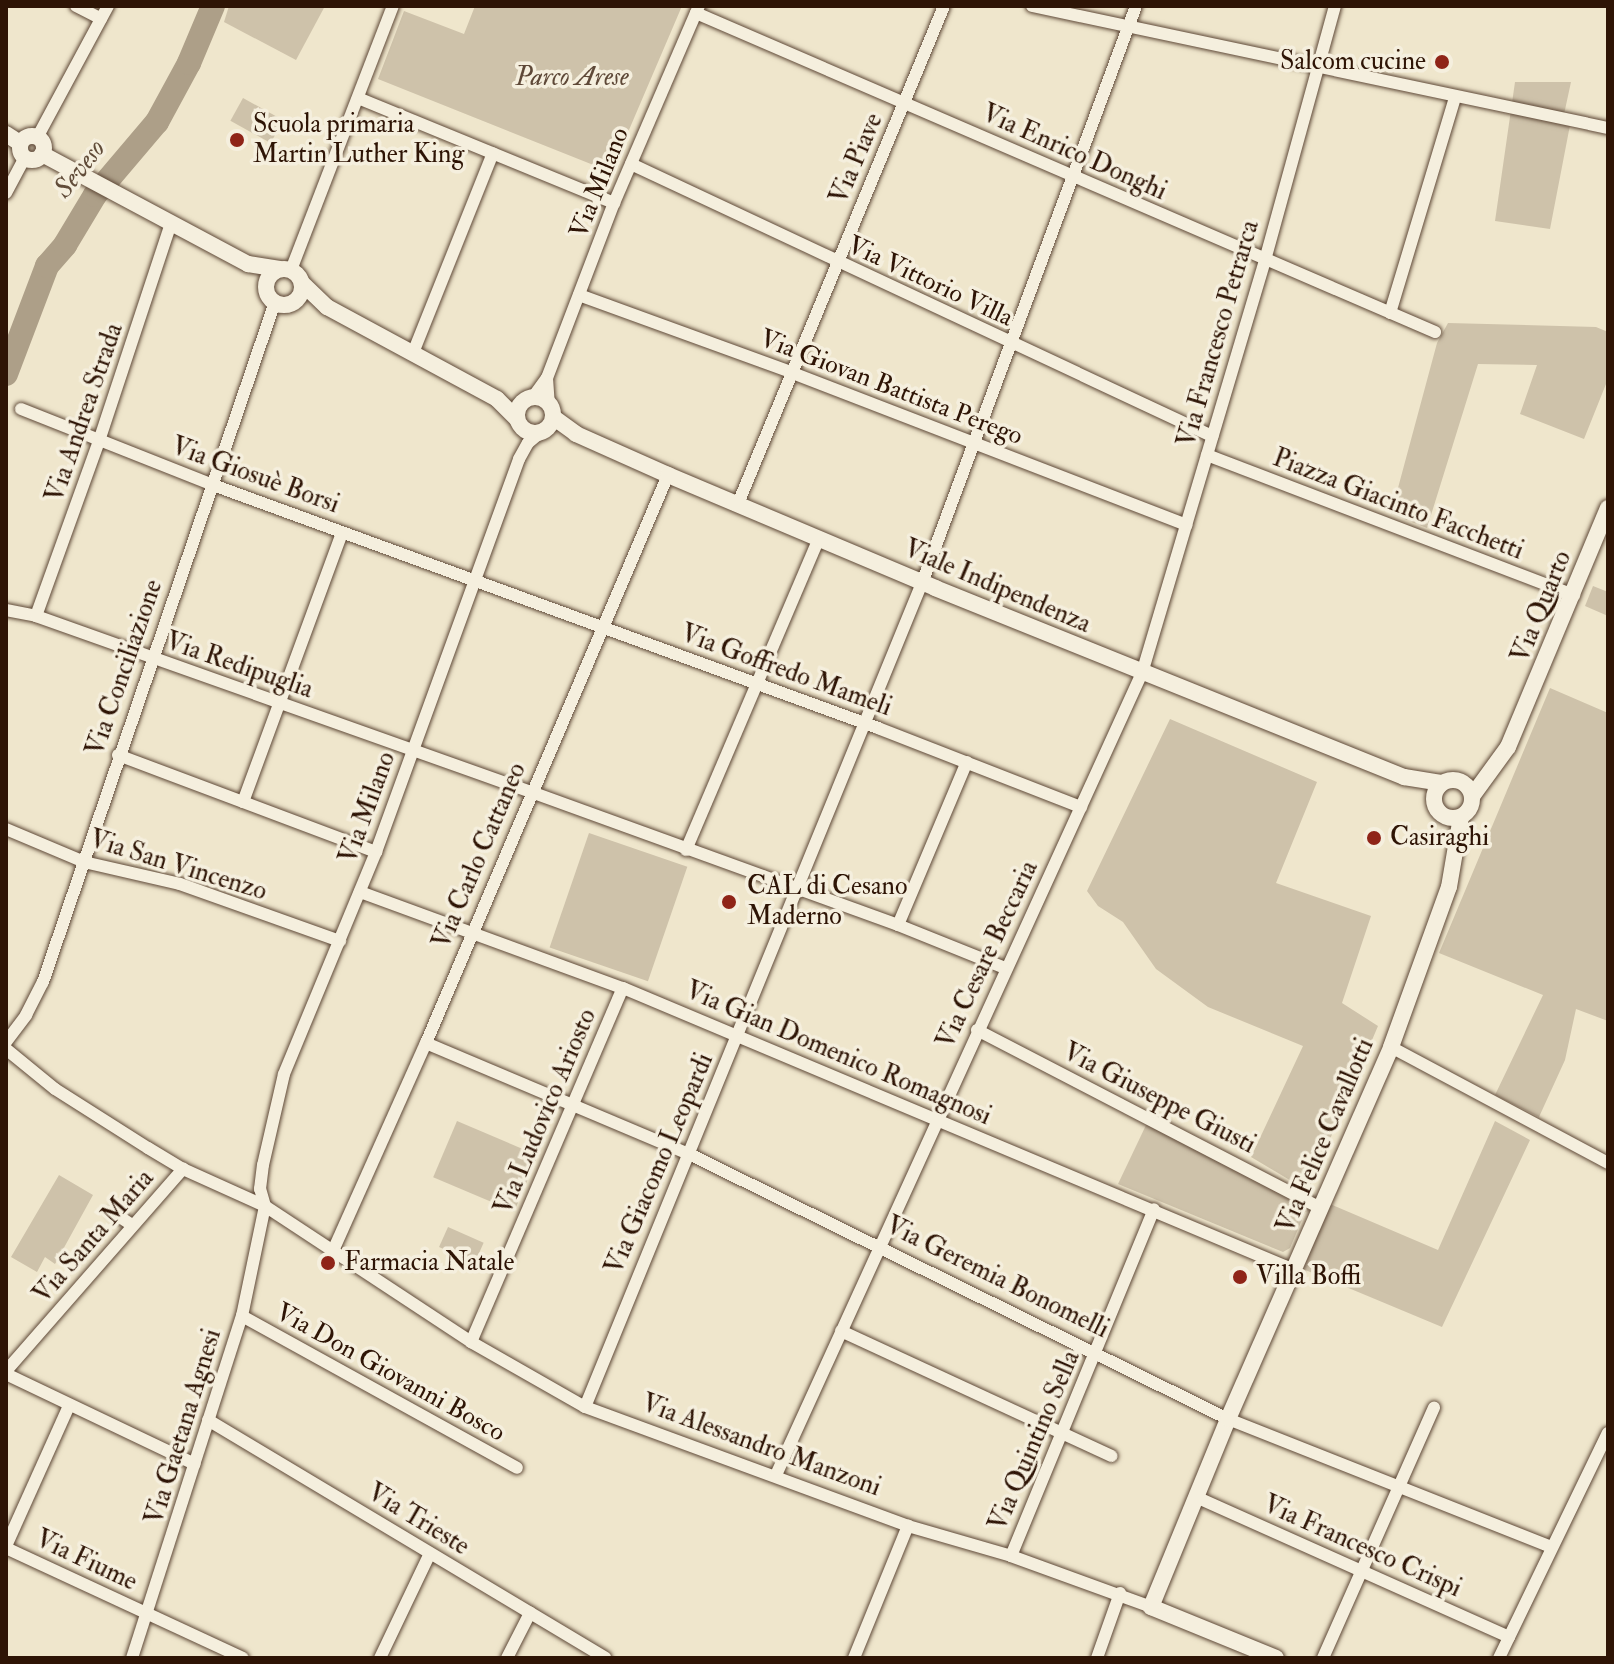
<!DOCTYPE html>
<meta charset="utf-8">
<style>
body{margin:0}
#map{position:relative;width:1614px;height:1664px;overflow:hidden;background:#efe6cc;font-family:"IM FELL Double Pica",serif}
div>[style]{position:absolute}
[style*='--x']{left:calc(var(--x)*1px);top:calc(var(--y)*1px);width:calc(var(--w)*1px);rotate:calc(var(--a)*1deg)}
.green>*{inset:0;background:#cec2aa;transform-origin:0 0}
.river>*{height:24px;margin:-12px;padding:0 12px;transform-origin:12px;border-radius:12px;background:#ad9f88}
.roads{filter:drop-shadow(0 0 2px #5e4837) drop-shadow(0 0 2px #5e4837)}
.street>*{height:12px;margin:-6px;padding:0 6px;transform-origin:6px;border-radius:6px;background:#f5efde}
.secondary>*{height:16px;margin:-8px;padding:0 8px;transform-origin:8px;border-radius:8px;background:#f5efde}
.secondary>.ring{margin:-8px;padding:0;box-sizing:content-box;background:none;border:16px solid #f5efde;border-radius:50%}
.dots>*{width:22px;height:22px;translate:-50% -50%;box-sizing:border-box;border:4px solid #f5efde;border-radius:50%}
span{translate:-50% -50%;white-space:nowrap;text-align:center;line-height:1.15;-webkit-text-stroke:7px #f5efde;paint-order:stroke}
.poi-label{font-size:26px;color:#2e1405}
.right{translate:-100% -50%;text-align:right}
.left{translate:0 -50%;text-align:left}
.park-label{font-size:26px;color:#5e4837;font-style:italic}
.street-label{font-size:26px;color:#2e1405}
.water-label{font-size:28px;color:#614c39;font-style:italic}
.frame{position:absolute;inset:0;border:8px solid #2e1405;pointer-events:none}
</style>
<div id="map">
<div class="green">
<div style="clip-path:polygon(229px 6px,325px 6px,296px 60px,224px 22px)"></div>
<div style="clip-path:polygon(475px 6px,682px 6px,611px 172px,378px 79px,404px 11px,464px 34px)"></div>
<div style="clip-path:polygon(1515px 82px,1571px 82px,1563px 119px,1571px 120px,1550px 229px,1495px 221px)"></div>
<div style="left:243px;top:98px;width:46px;height:26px;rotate:29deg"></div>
<div style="clip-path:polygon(1448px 323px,1596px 327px,1608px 332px,1608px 379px,1584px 439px,1520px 414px,1537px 365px,1478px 364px,1427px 528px,1391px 514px,1437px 343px)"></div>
<div style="clip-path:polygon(1593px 586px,1608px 592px,1608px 616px,1585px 606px)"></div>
<div style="clip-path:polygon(1550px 688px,1608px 713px,1608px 1021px,1576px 1009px,1565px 1060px,1539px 1117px,1495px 1095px,1543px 995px,1439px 953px)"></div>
<div style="clip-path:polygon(1170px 719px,1317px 782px,1276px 883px,1371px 916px,1342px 1003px,1378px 1026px,1308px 1191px,1251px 1157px,1303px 1046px,1208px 1007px,1156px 969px,1123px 922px,1098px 906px,1087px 891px)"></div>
<div style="left:589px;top:833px;width:104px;height:121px;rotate:19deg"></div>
<div style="left:457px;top:1121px;width:88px;height:61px;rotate:23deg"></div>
<div style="clip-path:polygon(1495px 1121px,1530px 1140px,1442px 1327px,1303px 1269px,1330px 1204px,1438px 1250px)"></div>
<div style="clip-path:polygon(1147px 1123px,1307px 1208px,1290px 1248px,1283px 1252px,1118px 1184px)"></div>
<div style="clip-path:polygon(59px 1175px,93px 1195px,55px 1264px,45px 1257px,37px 1272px,11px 1257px)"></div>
<div style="left:448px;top:1227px;width:39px;height:22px;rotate:24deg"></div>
</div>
<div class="river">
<div style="--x:6;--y:374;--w:116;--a:-69.2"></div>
<div style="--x:47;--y:266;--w:28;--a:-49"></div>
<div style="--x:65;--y:245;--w:58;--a:-59"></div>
<div style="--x:95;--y:195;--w:96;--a:-49.7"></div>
<div style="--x:157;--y:122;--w:67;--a:-61.5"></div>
<div style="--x:189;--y:63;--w:62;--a:-67.2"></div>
</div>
<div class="roads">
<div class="street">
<div style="--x:76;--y:6;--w:28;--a:27"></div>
<div style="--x:1032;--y:6;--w:589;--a:11.96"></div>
<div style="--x:696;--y:13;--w:805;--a:23.35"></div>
<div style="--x:358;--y:98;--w:277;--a:22.3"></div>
<div style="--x:38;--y:136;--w:148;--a:-61.7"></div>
<div style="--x:631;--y:164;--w:642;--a:25.09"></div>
<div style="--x:6;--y:193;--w:40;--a:-62"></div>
<div style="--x:291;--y:270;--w:283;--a:-68.9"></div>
<div style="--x:579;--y:295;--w:225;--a:20"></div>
<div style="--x:790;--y:372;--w:425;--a:21.1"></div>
<div style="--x:1390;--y:313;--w:225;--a:-73.2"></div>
<div style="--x:413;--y:353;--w:215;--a:-68.2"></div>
<div style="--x:547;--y:378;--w:26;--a:86"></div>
<div style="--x:533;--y:397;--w:24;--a:-54"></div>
<div style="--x:547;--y:378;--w:187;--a:-69.1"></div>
<div style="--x:614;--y:203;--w:215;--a:-66.7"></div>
<div style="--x:21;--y:409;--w:206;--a:21.6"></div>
<div style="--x:213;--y:485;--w:708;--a:20.07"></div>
<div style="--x:878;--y:728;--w:218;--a:21.3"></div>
<div style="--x:1207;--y:455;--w:393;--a:20.9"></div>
<div style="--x:737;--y:506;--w:541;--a:-67.51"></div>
<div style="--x:6;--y:610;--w:31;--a:11"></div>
<div style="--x:36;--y:616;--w:525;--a:19.57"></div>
<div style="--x:531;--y:792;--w:390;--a:19.9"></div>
<div style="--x:898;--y:925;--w:115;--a:21.9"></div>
<div style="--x:36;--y:616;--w:186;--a:-70.2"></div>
<div style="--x:99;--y:441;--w:230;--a:-71.7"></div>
<div style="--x:118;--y:755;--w:276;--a:20.6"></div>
<div style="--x:243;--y:802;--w:287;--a:-69.8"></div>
<div style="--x:6;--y:829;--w:85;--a:22.9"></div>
<div style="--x:84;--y:862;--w:98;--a:12.9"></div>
<div style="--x:180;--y:884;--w:170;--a:19.6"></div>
<div style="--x:686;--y:850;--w:339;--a:-66.9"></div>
<div style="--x:360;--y:892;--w:280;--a:20.1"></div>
<div style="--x:623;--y:988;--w:728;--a:22.8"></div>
<div style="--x:898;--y:925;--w:177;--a:-67.1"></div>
<div style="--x:977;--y:1030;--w:386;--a:27.4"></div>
<div style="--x:6;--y:1042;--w:34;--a:-53"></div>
<div style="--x:26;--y:1015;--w:37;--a:-63"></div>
<div style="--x:43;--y:982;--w:718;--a:-71.16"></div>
<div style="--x:426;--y:1043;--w:283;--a:22.9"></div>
<div style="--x:687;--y:1153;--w:603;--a:26.18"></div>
<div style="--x:1228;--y:1419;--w:348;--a:21.6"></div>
<div style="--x:1391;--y:1047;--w:246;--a:28.1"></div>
<div style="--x:6;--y:1049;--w:63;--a:39.2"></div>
<div style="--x:55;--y:1089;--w:110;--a:32.4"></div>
<div style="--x:148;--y:1148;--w:41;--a:31"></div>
<div style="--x:183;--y:1169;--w:90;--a:24.3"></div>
<div style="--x:265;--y:1206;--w:247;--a:33.4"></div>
<div style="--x:471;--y:1342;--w:131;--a:29.7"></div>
<div style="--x:585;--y:1407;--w:344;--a:20.2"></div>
<div style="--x:908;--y:1526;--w:107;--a:16.2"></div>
<div style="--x:1011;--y:1556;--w:149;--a:20"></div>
<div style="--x:114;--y:1213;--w:22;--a:34"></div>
<div style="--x:332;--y:1253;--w:230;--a:-65.9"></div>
<div style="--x:426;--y:1043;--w:617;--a:-66.92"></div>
<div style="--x:242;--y:1316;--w:314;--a:28.9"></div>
<div style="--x:841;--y:1331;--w:298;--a:24.8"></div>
<div style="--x:471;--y:1342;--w:385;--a:-66.8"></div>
<div style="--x:6;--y:1371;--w:269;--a:-48.8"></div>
<div style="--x:6;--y:1374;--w:209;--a:25.5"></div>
<div style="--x:585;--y:1407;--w:890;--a:-67.76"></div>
<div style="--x:922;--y:583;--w:615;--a:-69.65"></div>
<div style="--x:208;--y:1420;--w:463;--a:30.9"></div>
<div style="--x:776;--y:1475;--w:882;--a:-65.47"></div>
<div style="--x:1142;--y:673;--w:431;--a:-73.4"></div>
<div style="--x:1265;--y:260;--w:263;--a:-74.6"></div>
<div style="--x:1196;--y:1497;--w:343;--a:24.1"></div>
<div style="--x:6;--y:1546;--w:154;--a:-65.8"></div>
<div style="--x:6;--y:1548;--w:261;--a:24.9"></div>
<div style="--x:1011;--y:1556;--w:375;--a:-67.6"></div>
<div style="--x:132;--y:1658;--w:359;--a:-72.2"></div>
<div style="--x:242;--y:1316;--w:112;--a:-78.2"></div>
<div style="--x:265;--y:1206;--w:18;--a:-106"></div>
<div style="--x:260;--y:1189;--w:24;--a:-83"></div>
<div style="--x:263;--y:1165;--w:93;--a:-77"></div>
<div style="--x:284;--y:1074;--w:240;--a:-67.5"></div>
<div style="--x:376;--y:852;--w:418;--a:-70"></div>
<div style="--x:519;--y:459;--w:18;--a:-61"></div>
<div style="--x:528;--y:443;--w:16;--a:-40"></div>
<div style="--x:380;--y:1658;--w:116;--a:-64.5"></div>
<div style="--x:507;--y:1658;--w:51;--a:-62.9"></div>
<div style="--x:854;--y:1658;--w:143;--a:-67.8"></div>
<div style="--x:1097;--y:1658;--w:69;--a:-70.5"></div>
<div style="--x:1323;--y:1658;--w:274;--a:-66.1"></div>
<div style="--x:1499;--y:1658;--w:250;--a:-64.2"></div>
</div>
<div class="secondary">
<div style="--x:6;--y:134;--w:17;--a:33"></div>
<div class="ring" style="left:20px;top:136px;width:8px;height:8px"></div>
<div style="--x:42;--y:154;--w:234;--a:28.1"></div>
<div style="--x:248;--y:264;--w:32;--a:9"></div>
<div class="ring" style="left:266px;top:269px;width:20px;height:20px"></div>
<div style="--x:302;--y:283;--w:35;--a:44"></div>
<div style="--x:327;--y:307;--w:193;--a:28.4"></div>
<div style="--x:497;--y:399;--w:28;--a:45"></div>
<div class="ring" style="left:517px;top:397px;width:20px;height:20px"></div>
<div style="--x:553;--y:417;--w:29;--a:36"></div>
<div style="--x:576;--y:434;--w:101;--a:24"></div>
<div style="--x:668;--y:475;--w:290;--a:22.9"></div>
<div style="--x:935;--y:588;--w:506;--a:21.95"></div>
<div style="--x:1404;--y:777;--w:38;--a:9"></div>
<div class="ring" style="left:1434px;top:780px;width:22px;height:22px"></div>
<div style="--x:1473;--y:795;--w:59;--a:-53.9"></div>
<div style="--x:1508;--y:747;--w:259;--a:-67.3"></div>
<div style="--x:1276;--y:1658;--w:135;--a:-157.8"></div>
<div style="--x:1151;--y:1607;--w:203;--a:-67.7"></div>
<div style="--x:1228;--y:1419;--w:406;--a:-66.3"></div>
<div style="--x:1391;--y:1047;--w:170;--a:-70.1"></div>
<div style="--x:1449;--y:887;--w:71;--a:-80.3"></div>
</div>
</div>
<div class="dots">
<div style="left:1442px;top:62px;background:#8f2418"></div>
<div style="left:237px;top:140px;background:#8f2418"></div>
<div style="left:1374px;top:838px;background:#8f2418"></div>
<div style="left:729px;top:902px;background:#8f2418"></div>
<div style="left:328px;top:1263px;background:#8f2418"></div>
<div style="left:1240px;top:1277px;background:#8f2418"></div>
</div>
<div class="poi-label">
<span class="right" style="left:1426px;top:62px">Salcom cucine</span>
<span class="left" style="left:253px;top:140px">Scuola primaria<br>Martin Luther King</span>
<span class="left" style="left:1390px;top:838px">Casiraghi</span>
<span class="left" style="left:747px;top:902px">CAL di Cesano<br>Maderno</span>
<span class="left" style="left:344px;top:1263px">Farmacia Natale</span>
<span class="left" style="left:1256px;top:1277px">Villa Boffi</span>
</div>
<div class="park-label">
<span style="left:572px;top:78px">Parco Arese</span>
</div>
<div class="street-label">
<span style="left:1074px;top:153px;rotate:24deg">Via Enrico Donghi</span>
<span style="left:857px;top:159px;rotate:-67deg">Via Piave</span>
<span style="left:600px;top:183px;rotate:-68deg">Via Milano</span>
<span style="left:930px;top:282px;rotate:25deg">Via Vittorio Villa</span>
<span style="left:1219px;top:334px;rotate:-74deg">Via Francesco Petrarca</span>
<span style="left:891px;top:388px;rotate:21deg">Via Giovan Battista Perego</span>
<span style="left:85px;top:413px;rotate:-71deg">Via Andrea Strada</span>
<span style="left:255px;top:476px;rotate:20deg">Via Giosuè Borsi</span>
<span style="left:1398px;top:505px;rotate:21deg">Piazza Giacinto Facchetti</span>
<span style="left:997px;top:587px;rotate:23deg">Viale Indipendenza</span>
<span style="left:1542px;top:607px;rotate:-68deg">Via Quarto</span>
<span style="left:239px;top:666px;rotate:19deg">Via Redipuglia</span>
<span style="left:125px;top:668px;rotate:-71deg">Via Conciliazione</span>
<span style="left:786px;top:671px;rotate:20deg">Via Goffredo Mameli</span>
<span style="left:368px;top:808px;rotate:-70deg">Via Milano</span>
<span style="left:480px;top:856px;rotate:-67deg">Via Carlo Cattaneo</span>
<span style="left:178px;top:866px;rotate:17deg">Via San Vincenzo</span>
<span style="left:988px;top:955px;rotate:-65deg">Via Cesare Beccaria</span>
<span style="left:838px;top:1054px;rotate:23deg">Via Gian Domenico Romagnosi</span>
<span style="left:1159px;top:1099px;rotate:27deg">Via Giuseppe Giusti</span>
<span style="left:546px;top:1112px;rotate:-67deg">Via Ludovico Ariosto</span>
<span style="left:1326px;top:1136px;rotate:-67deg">Via Felice Cavallotti</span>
<span style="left:660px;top:1164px;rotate:-67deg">Via Giacomo Leopardi</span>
<span style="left:94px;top:1237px;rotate:-49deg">Via Santa Maria</span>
<span style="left:997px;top:1278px;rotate:26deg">Via Geremia Bonomelli</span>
<span style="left:390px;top:1373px;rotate:29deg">Via Don Giovanni Bosco</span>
<span style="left:184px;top:1427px;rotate:-73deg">Via Gaetana Agnesi</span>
<span style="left:1035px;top:1441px;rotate:-67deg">Via Quintino Sella</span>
<span style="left:761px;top:1446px;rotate:20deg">Via Alessandro Manzoni</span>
<span style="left:418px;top:1520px;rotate:31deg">Via Trieste</span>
<span style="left:1362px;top:1547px;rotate:24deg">Via Francesco Crispi</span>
<span style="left:86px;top:1561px;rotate:25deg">Via Fiume</span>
</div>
<div class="water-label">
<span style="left:80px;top:169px;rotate:-52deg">Seveso</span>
</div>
<div class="frame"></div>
</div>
